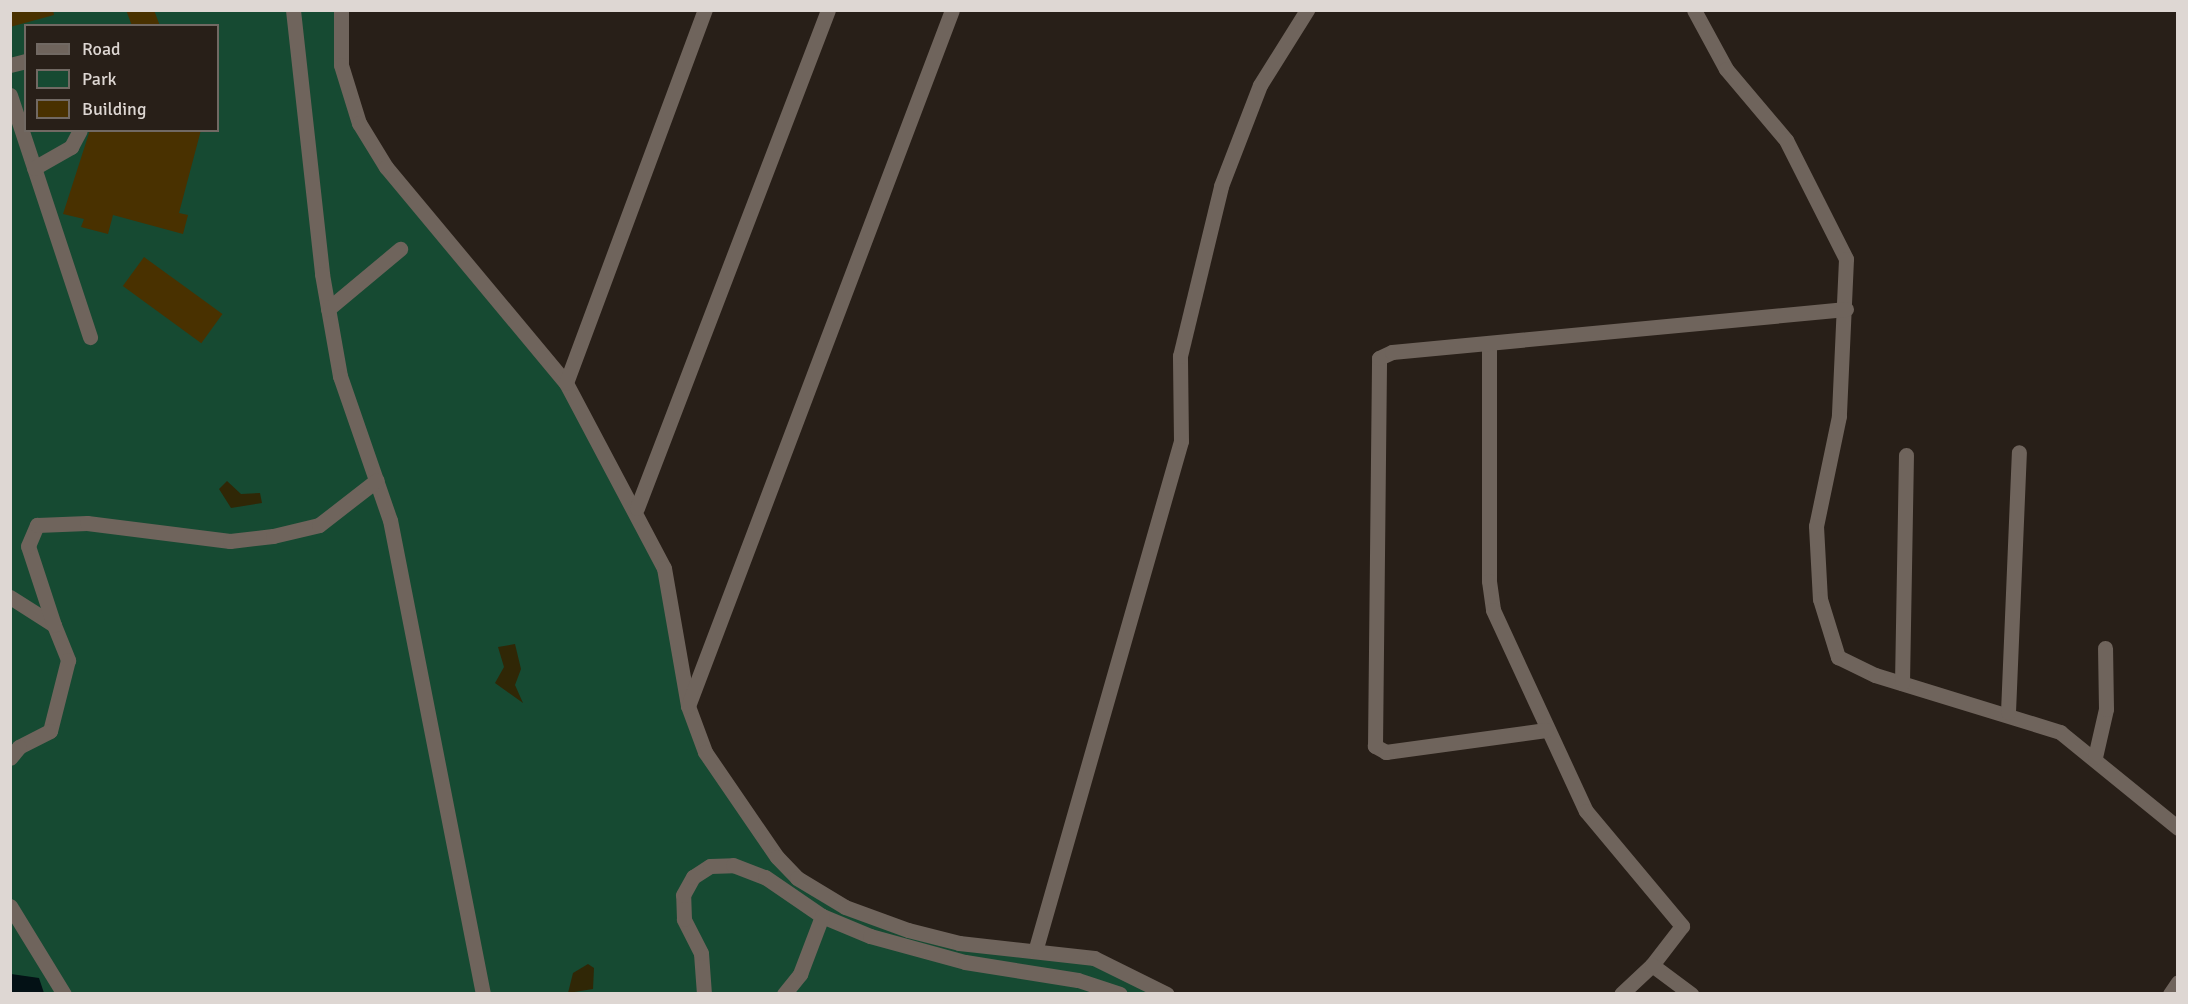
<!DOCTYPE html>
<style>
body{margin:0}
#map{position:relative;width:2188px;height:1004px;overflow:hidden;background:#281f18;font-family:Signika,sans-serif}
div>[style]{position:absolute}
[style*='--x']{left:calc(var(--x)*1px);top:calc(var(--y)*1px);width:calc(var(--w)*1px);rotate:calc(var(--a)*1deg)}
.green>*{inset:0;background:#164a32}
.sand>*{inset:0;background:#302706}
.water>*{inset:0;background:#031115}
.building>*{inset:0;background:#493100;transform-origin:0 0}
.minor>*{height:15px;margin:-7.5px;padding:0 7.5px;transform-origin:7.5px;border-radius:7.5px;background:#6f645c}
span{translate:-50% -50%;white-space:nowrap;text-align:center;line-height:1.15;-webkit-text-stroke:5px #281f18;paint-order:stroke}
.frame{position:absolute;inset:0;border:12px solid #ded7d3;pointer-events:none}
.legend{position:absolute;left:24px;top:24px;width:195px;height:108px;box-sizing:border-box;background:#281f18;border:2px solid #716963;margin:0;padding:8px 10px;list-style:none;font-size:18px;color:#ded7d3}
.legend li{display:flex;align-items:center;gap:12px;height:30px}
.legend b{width:30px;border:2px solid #716963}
</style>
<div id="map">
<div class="green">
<div style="clip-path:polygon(evenodd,336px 10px,336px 66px,355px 128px,561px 385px,659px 569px,699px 754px,775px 863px,843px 912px,1092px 964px,1157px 993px,11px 994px,11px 11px,336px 10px,26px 26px,218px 26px,218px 130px,26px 130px,26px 26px)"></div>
</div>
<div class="sand">
<div style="clip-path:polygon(227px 481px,241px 494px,260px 493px,262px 503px,231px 508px,219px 489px)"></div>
<div style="clip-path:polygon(515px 644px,521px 669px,515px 685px,523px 703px,495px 683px,504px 667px,498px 647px)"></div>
<div style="clip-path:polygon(588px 964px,594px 968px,593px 989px,568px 993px,573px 973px)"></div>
</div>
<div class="water">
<div style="clip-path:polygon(11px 974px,39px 978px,44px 993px,11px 993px)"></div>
</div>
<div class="building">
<div style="clip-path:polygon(10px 10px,53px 10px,54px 15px,10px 27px)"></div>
<div style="clip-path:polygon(126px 10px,154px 10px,160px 26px,132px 26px)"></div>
<div style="clip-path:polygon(90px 130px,201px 130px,179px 213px,188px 215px,183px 234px,113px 215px,108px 234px,81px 227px,84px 219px,63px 214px)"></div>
<div style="left:144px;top:257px;width:97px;height:36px;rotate:36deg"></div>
</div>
<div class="minor">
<div style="--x:293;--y:10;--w:266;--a:83.7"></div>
<div style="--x:322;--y:274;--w:104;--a:80"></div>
<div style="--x:340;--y:376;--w:152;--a:70.9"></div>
<div style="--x:390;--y:520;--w:483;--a:78.9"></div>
<div style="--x:341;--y:10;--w:55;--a:90"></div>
<div style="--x:341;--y:65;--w:61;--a:72.8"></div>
<div style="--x:359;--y:123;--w:52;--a:58.5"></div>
<div style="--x:386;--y:167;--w:281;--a:50.2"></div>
<div style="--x:566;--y:383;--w:209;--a:62.1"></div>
<div style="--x:664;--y:568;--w:140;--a:80.1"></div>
<div style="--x:688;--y:706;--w:49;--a:69.7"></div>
<div style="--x:705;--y:752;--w:127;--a:55.6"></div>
<div style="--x:777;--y:857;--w:29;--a:46"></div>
<div style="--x:797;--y:878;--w:56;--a:31.1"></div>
<div style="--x:845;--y:907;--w:67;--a:20.1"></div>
<div style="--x:908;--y:930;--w:53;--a:14.3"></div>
<div style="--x:959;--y:943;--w:136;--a:6.3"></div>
<div style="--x:1094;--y:958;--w:81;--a:26.3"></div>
<div style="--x:1694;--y:10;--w:67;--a:61.5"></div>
<div style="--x:1726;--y:69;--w:93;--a:49.8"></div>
<div style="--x:1786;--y:140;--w:133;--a:63.2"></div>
<div style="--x:1846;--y:259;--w:157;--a:92.6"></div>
<div style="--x:1839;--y:416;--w:112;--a:101.8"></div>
<div style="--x:1816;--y:526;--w:73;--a:86.9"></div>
<div style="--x:1820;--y:599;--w:61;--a:72.8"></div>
<div style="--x:1838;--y:657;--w:41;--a:25.9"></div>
<div style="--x:1875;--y:675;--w:194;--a:17.1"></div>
<div style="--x:2060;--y:732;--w:152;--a:39.1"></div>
<div style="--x:10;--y:65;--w:16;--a:-14"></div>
<div style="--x:10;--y:95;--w:255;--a:71.7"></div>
<div style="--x:34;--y:168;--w:43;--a:-29.6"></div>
<div style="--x:71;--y:147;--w:19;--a:-62"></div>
<div style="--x:328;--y:309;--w:94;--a:-39.8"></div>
<div style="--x:1489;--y:345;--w:236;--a:90"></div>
<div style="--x:1489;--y:581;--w:29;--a:82"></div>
<div style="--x:1493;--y:610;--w:221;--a:65.2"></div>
<div style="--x:1586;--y:811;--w:150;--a:50.1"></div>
<div style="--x:1682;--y:926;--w:49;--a:127.6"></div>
<div style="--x:1652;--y:965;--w:42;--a:136.9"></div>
<div style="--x:566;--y:383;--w:398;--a:-69.6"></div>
<div style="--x:637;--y:508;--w:533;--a:-69.02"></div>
<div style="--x:10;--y:597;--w:52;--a:32.5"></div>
<div style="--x:54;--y:625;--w:38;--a:68"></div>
<div style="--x:68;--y:660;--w:73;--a:104.2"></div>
<div style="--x:50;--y:731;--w:35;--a:153"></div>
<div style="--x:19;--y:747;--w:14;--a:129"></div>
<div style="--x:54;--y:625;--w:83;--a:-108.2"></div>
<div style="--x:28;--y:546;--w:23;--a:-67"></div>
<div style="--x:37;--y:525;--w:50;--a:-2.3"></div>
<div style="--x:87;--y:523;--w:144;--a:7.2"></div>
<div style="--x:230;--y:541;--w:43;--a:-6.6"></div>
<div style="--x:273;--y:536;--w:47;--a:-13.4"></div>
<div style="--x:319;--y:525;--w:73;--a:-37.8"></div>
<div style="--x:1902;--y:683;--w:228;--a:-89"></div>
<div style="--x:688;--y:706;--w:744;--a:-69.23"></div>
<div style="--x:2008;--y:712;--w:260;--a:-87.6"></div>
<div style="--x:1546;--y:730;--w:162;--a:172.2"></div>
<div style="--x:1386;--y:752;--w:13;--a:-151"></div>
<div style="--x:1375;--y:746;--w:388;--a:-89.4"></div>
<div style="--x:1379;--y:358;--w:14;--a:-25"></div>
<div style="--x:1392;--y:352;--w:456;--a:-5.4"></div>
<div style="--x:2095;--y:757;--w:49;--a:-77.1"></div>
<div style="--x:2106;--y:709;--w:61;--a:-90.9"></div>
<div style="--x:10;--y:906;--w:103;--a:58.5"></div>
<div style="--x:1036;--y:948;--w:527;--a:-74.04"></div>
<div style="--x:1181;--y:441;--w:85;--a:-90.7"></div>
<div style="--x:1180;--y:356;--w:175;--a:-76.4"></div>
<div style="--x:1221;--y:186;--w:108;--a:-68.9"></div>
<div style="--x:1260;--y:85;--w:89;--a:-57.9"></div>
<div style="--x:1652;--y:965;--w:49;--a:36.6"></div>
<div style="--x:704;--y:994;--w:41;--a:-94.2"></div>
<div style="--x:701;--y:953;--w:38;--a:-117"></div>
<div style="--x:684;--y:919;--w:24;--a:-92"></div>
<div style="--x:683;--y:895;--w:21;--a:-61"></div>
<div style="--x:693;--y:877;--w:20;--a:-33"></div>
<div style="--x:710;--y:866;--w:23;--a:-2"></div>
<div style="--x:733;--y:865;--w:34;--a:21"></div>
<div style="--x:765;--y:877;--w:69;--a:34.4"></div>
<div style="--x:822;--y:916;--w:52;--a:22.6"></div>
<div style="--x:870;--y:936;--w:98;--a:15.3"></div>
<div style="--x:965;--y:962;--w:114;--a:9.1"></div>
<div style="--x:1078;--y:980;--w:44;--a:18.4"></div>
<div style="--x:784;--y:994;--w:26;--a:-51"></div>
<div style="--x:800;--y:974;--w:62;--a:-69.2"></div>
<div style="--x:2170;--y:994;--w:14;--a:-56"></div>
</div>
<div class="frame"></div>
<ul class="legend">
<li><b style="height:8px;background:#6f645c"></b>Road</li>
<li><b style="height:16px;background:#164a32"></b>Park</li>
<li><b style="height:16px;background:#493100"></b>Building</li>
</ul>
</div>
